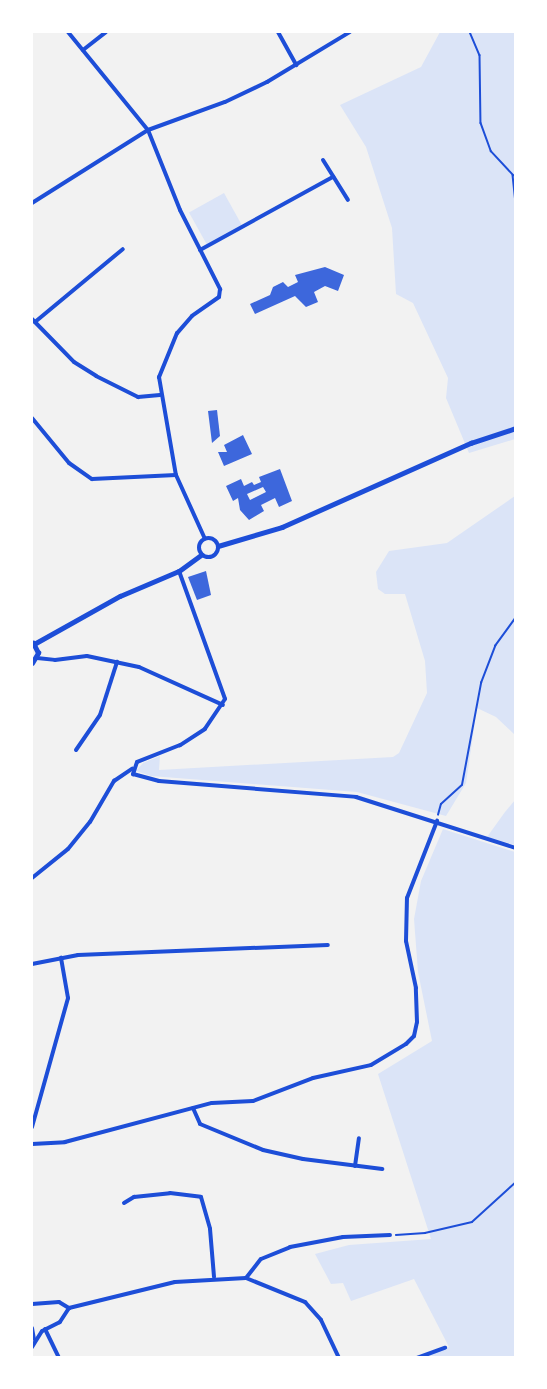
<!DOCTYPE html>
<style>
body{margin:0}
#map{position:relative;width:547px;height:1389px;overflow:hidden;background:#f2f2f2;font-family:"Public Sans",sans-serif}
div>[style]{position:absolute}
[style*='--x']{left:calc(var(--x)*1px);top:calc(var(--y)*1px);width:calc(var(--w)*1px);rotate:calc(var(--a)*1deg)}
.green>*{inset:0;background:#dbe4f7;transform-origin:0 0}
.building>*{inset:0;background:#3d67dc}
.path>*{height:1.5px;margin:-0.75px;padding:0 0.75px;transform-origin:0.75px;border-radius:0.75px;background:#1d4ed8}
.minor>*{height:4px;margin:-2px;padding:0 2px;transform-origin:2px;border-radius:2px;background:#1d4ed8}
.tertiary>*{height:4.5px;margin:-2.25px;padding:0 2.25px;transform-origin:2.25px;border-radius:2.25px;background:#1d4ed8}
.tertiary>.ring{margin:-2.25px;padding:0;box-sizing:content-box;background:none;border:4.5px solid #1d4ed8;border-radius:50%}
span{translate:-50% -50%;white-space:nowrap;text-align:center;line-height:1.15;-webkit-text-stroke:4.5px #fff;paint-order:stroke}
.frame{position:absolute;inset:0;border:33px solid #fff;pointer-events:none}
</style>
<div id="map">
<div class="green">
<div style="clip-path:polygon(440px 32px,515px 32px,515px 439px,469px 453px,446px 398px,448px 378px,413px 303px,396px 294px,392px 228px,366px 147px,340px 105px,421px 67px)"></div>
<div style="left:224px;top:193px;width:37px;height:40px;rotate:61deg"></div>
<div style="clip-path:polygon(515px 496px,515px 735px,496px 717px,477px 708px,466px 783px,446px 816px,357px 792px,151px 776px,136px 771px,143px 763px,160px 756px,159px 770px,393px 757px,399px 753px,427px 693px,425px 661px,405px 594px,385px 594px,378px 589px,376px 572px,389px 551px,447px 543px)"></div>
<div style="clip-path:polygon(515px 800px,515px 845px,487px 837px,505px 812px)"></div>
<div style="clip-path:polygon(443px 829px,515px 852px,515px 1357px,425px 1357px,449px 1347px,414px 1279px,351px 1301px,343px 1283px,331px 1284px,315px 1254px,349px 1245px,431px 1239px,378px 1074px,432px 1041px,418px 972px,414px 919px,421px 881px)"></div>
</div>
<div class="building">
<div style="clip-path:polygon(325px 267px,344px 275px,338px 291px,325px 286px,314px 292px,318px 302px,306px 307px,295px 296px,255px 314px,250px 304px,270px 295px,273px 287px,283px 282px,288px 287px,298px 282px,295px 275px)"></div>
<div style="clip-path:polygon(217px 410px,220px 436px,212px 443px,208px 411px)"></div>
<div style="clip-path:polygon(243px 435px,252px 454px,224px 466px,218px 452px,227px 452px,224px 445px)"></div>
<div style="clip-path:polygon(evenodd,280px 469px,292px 501px,279px 507px,275px 498px,261px 505px,264px 511px,249px 520px,240px 510px,238px 498px,233px 501px,226px 486px,241px 479px,244px 486px,252px 482px,254px 485px,261px 482px,259px 477px,280px 469px,263px 487px,266px 492px,250px 500px,247px 494px,263px 487px)"></div>
<div style="clip-path:polygon(206px 571px,211px 595px,197px 600px,188px 577px)"></div>
</div>
<div class="path">
<div style="--x:470;--y:32;--w:25;--a:67"></div>
<div style="--x:480;--y:55;--w:68;--a:89.2"></div>
<div style="--x:481;--y:123;--w:30;--a:70"></div>
<div style="--x:491;--y:151;--w:33;--a:47"></div>
<div style="--x:513;--y:175;--w:30;--a:84"></div>
<div style="--x:438;--y:815;--w:11;--a:-75"></div>
<div style="--x:441;--y:804;--w:28;--a:-42"></div>
<div style="--x:462;--y:785;--w:104;--a:-79.4"></div>
<div style="--x:481;--y:683;--w:40;--a:-69"></div>
<div style="--x:495;--y:646;--w:36;--a:-54"></div>
<div style="--x:396;--y:1235;--w:29;--a:-4"></div>
<div style="--x:425;--y:1233;--w:48;--a:-13.2"></div>
<div style="--x:472;--y:1222;--w:59;--a:-42.3"></div>
</div>
<div class="minor">
<div style="--x:68;--y:32;--w:127;--a:50.8"></div>
<div style="--x:148;--y:130;--w:86;--a:68.2"></div>
<div style="--x:180;--y:210;--w:89;--a:63.1"></div>
<div style="--x:220;--y:289;--w:8;--a:97"></div>
<div style="--x:219;--y:297;--w:33;--a:145"></div>
<div style="--x:192;--y:316;--w:23;--a:131"></div>
<div style="--x:177;--y:333;--w:48;--a:112.2"></div>
<div style="--x:159;--y:377;--w:99;--a:80.2"></div>
<div style="--x:176;--y:475;--w:70;--a:65.6"></div>
<div style="--x:278;--y:32;--w:38;--a:61"></div>
<div style="--x:83;--y:50;--w:29;--a:-38"></div>
<div style="--x:323;--y:160;--w:47;--a:58"></div>
<div style="--x:32;--y:203;--w:137;--a:-32.2"></div>
<div style="--x:148;--y:130;--w:82;--a:-20"></div>
<div style="--x:225;--y:102;--w:47;--a:-25.5"></div>
<div style="--x:267;--y:82;--w:97;--a:-31.1"></div>
<div style="--x:200;--y:250;--w:152;--a:-28.8"></div>
<div style="--x:32;--y:319;--w:60;--a:45.7"></div>
<div style="--x:74;--y:362;--w:26;--a:32"></div>
<div style="--x:96;--y:376;--w:47;--a:26.6"></div>
<div style="--x:138;--y:397;--w:22;--a:-5"></div>
<div style="--x:35;--y:322;--w:114;--a:-39.7"></div>
<div style="--x:32;--y:418;--w:58;--a:50.6"></div>
<div style="--x:69;--y:463;--w:28;--a:35"></div>
<div style="--x:92;--y:479;--w:84;--a:-2.7"></div>
<div style="--x:179;--y:571;--w:136;--a:70.2"></div>
<div style="--x:225;--y:699;--w:36;--a:124"></div>
<div style="--x:205;--y:729;--w:30;--a:147"></div>
<div style="--x:180;--y:745;--w:46;--a:158.4"></div>
<div style="--x:137;--y:762;--w:13;--a:108"></div>
<div style="--x:133;--y:774;--w:27;--a:15"></div>
<div style="--x:159;--y:781;--w:198;--a:4.6"></div>
<div style="--x:356;--y:797;--w:168;--a:17.7"></div>
<div style="--x:37;--y:658;--w:18;--a:6"></div>
<div style="--x:55;--y:660;--w:32;--a:-7"></div>
<div style="--x:87;--y:656;--w:53;--a:11.9"></div>
<div style="--x:139;--y:667;--w:92;--a:24.3"></div>
<div style="--x:76;--y:750;--w:42;--a:-55.6"></div>
<div style="--x:100;--y:715;--w:56;--a:-72.2"></div>
<div style="--x:32;--y:878;--w:46;--a:-38.9"></div>
<div style="--x:68;--y:849;--w:35;--a:-51"></div>
<div style="--x:90;--y:822;--w:48;--a:-59.7"></div>
<div style="--x:114;--y:781;--w:22;--a:-34"></div>
<div style="--x:32;--y:964;--w:47;--a:-11.1"></div>
<div style="--x:78;--y:955;--w:250;--a:-2.3"></div>
<div style="--x:193;--y:1108;--w:17;--a:66"></div>
<div style="--x:200;--y:1124;--w:68;--a:22.4"></div>
<div style="--x:263;--y:1150;--w:41;--a:12.7"></div>
<div style="--x:303;--y:1159;--w:80;--a:7.2"></div>
<div style="--x:32;--y:1127;--w:134;--a:-74.4"></div>
<div style="--x:68;--y:998;--w:41;--a:-99.9"></div>
<div style="--x:32;--y:1144;--w:33;--a:-3"></div>
<div style="--x:65;--y:1142;--w:152;--a:-14.9"></div>
<div style="--x:212;--y:1103;--w:41;--a:-2.8"></div>
<div style="--x:253;--y:1101;--w:64;--a:-21"></div>
<div style="--x:313;--y:1078;--w:59;--a:-12.6"></div>
<div style="--x:371;--y:1065;--w:41;--a:-31"></div>
<div style="--x:406;--y:1044;--w:11;--a:-45"></div>
<div style="--x:414;--y:1036;--w:14;--a:-78"></div>
<div style="--x:417;--y:1022;--w:34;--a:-92"></div>
<div style="--x:416;--y:988;--w:48;--a:-102"></div>
<div style="--x:406;--y:941;--w:43;--a:-88.7"></div>
<div style="--x:407;--y:898;--w:83;--a:-68.7"></div>
<div style="--x:355;--y:1166;--w:28;--a:-82"></div>
<div style="--x:124;--y:1203;--w:12;--a:-31"></div>
<div style="--x:134;--y:1197;--w:36;--a:-6"></div>
<div style="--x:170;--y:1193;--w:31;--a:7"></div>
<div style="--x:201;--y:1197;--w:33;--a:74"></div>
<div style="--x:210;--y:1229;--w:48;--a:85.2"></div>
<div style="--x:246;--y:1278;--w:24;--a:-52"></div>
<div style="--x:261;--y:1259;--w:31;--a:-22"></div>
<div style="--x:290;--y:1247;--w:54;--a:-10.7"></div>
<div style="--x:343;--y:1237;--w:47;--a:-2.4"></div>
<div style="--x:32;--y:1304;--w:27;--a:-4"></div>
<div style="--x:59;--y:1302;--w:12;--a:31"></div>
<div style="--x:69;--y:1308;--w:17;--a:123"></div>
<div style="--x:60;--y:1322;--w:20;--a:153"></div>
<div style="--x:42;--y:1331;--w:19;--a:122"></div>
<div style="--x:69;--y:1308;--w:109;--a:-13.8"></div>
<div style="--x:175;--y:1282;--w:71;--a:-3.2"></div>
<div style="--x:246;--y:1278;--w:64;--a:22.1"></div>
<div style="--x:305;--y:1302;--w:24;--a:48"></div>
<div style="--x:321;--y:1320;--w:42;--a:64.7"></div>
<div style="--x:32;--y:1328;--w:11;--a:80"></div>
<div style="--x:45;--y:1329;--w:32;--a:64"></div>
<div style="--x:417;--y:1358;--w:30;--a:-20"></div>
</div>
<div class="tertiary">
<div class="ring" style="left:199px;top:538px;width:15.5px;height:15.5px"></div>
<div style="--x:218;--y:546;--w:67;--a:-16.5"></div>
<div style="--x:282;--y:527;--w:207;--a:-24"></div>
<div style="--x:471;--y:443;--w:47;--a:-18.4"></div>
<div style="--x:34;--y:644;--w:98;--a:-29.2"></div>
<div style="--x:120;--y:596;--w:64;--a:-23"></div>
<div style="--x:179;--y:571;--w:27;--a:-36"></div>
<div style="--x:32;--y:663;--w:12;--a:-59"></div>
<div style="--x:38;--y:653;--w:11;--a:-117"></div>
</div>
<div class="frame"></div>
</div>
